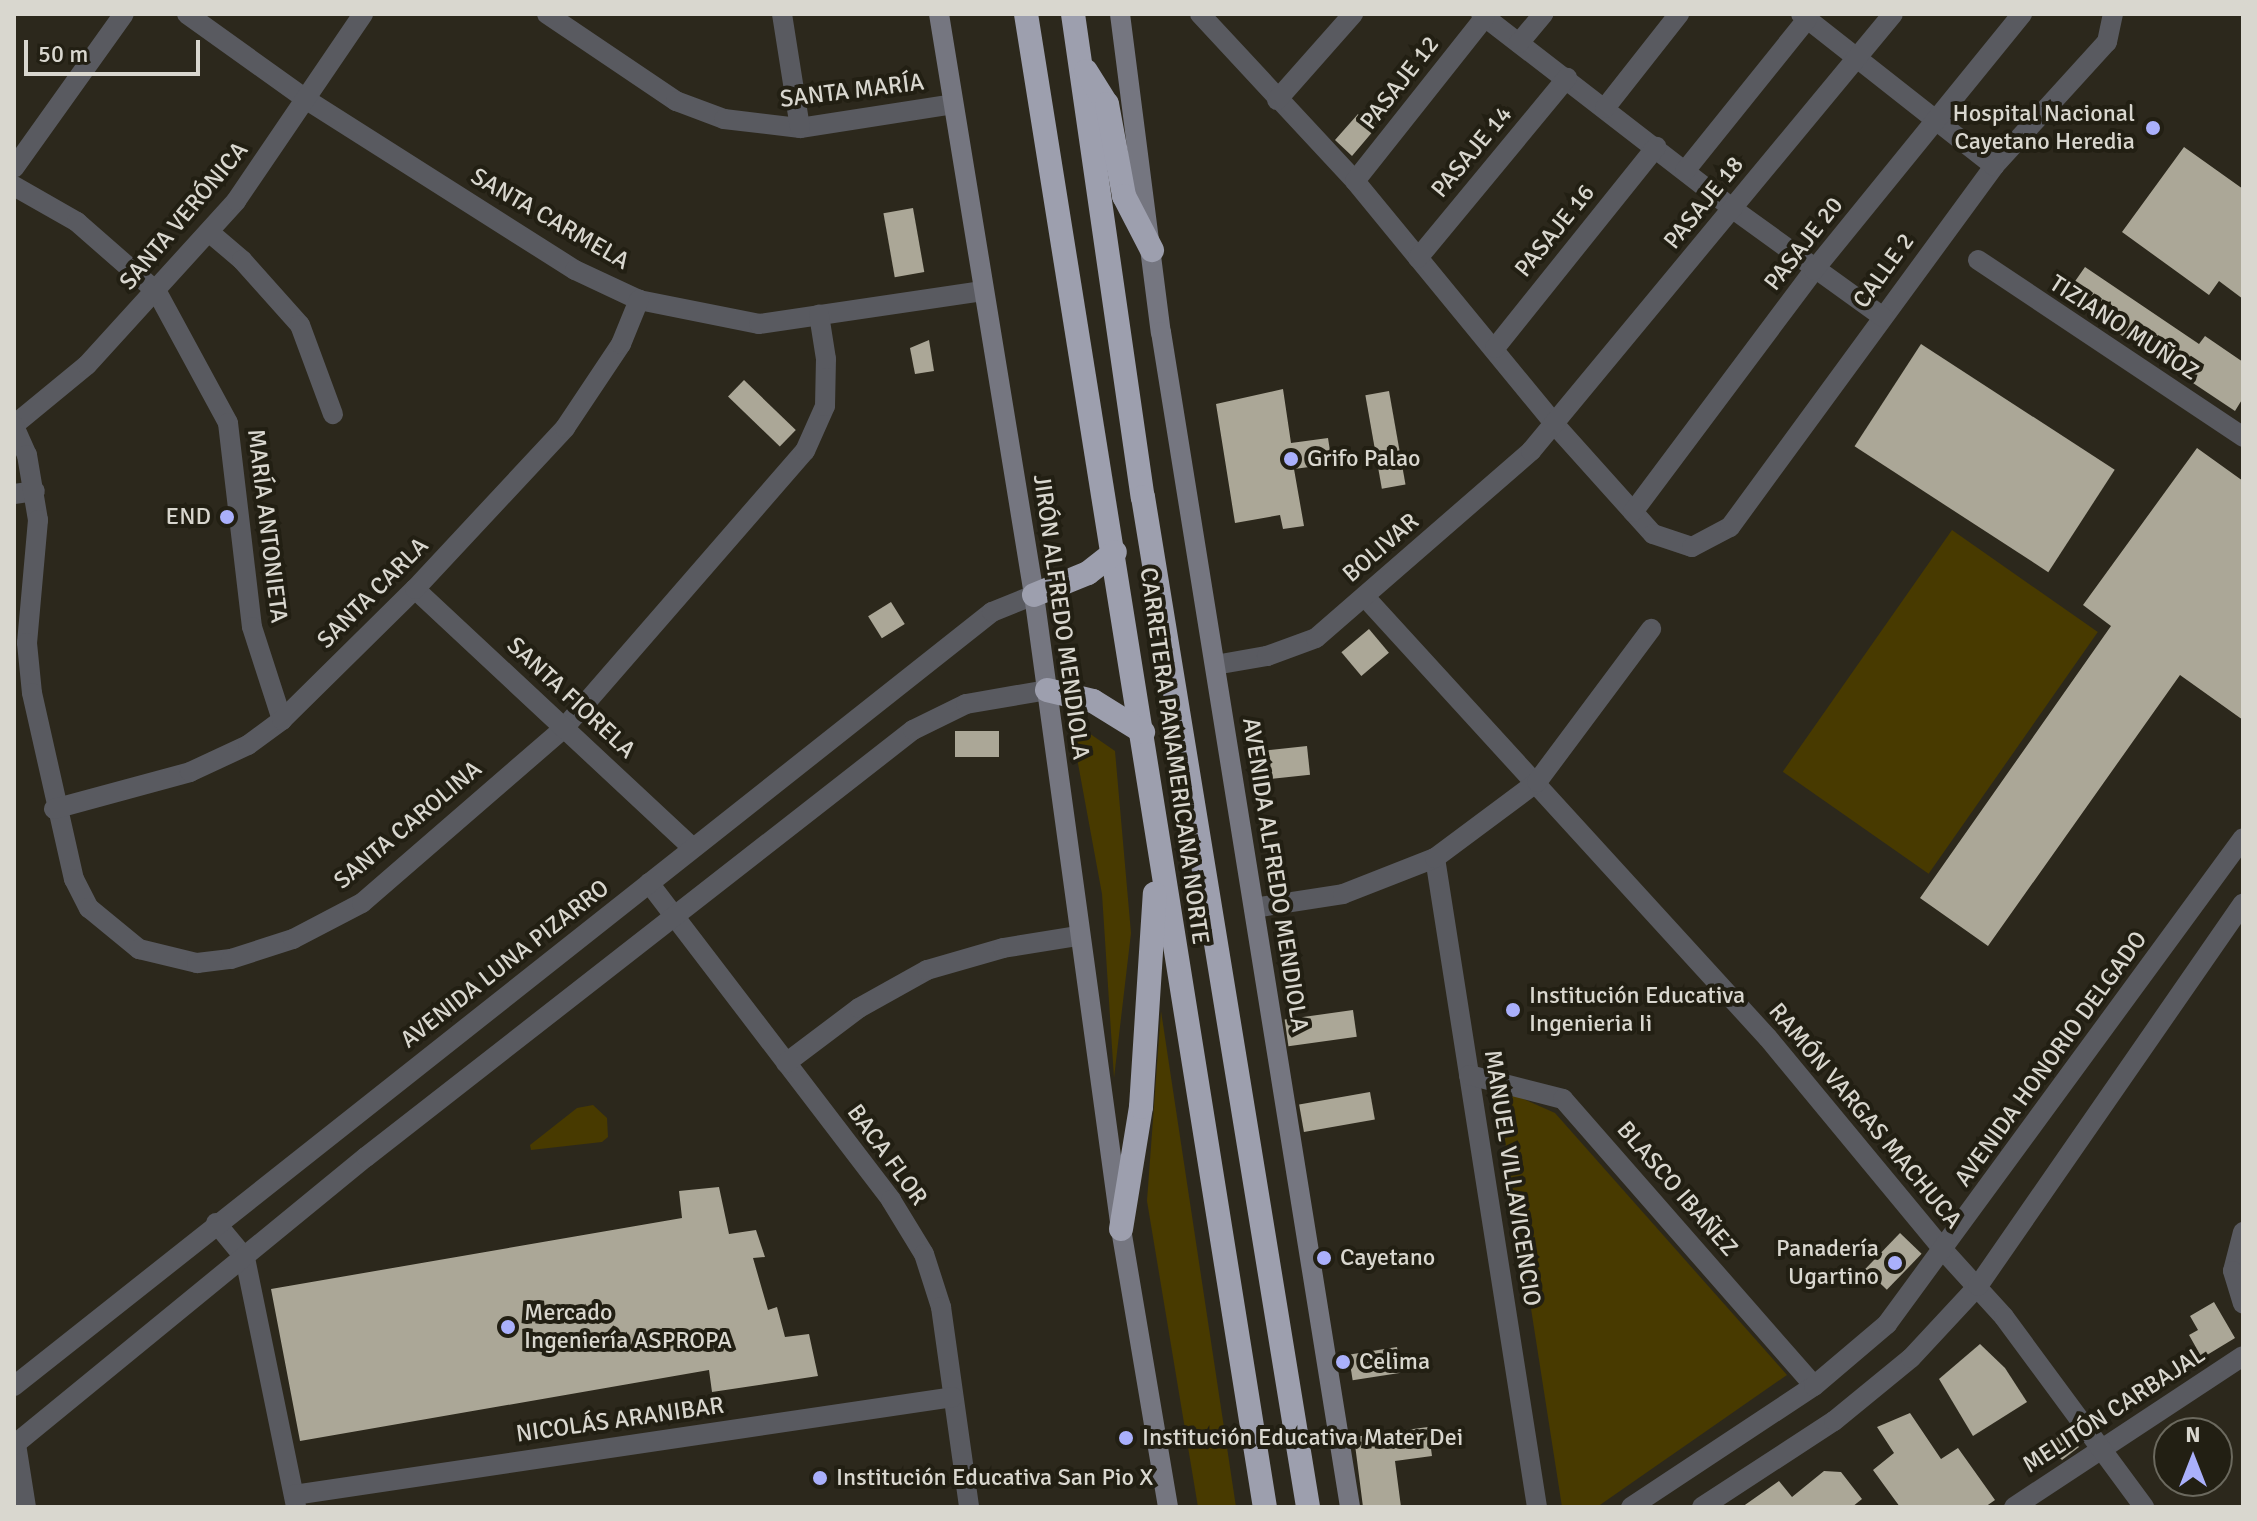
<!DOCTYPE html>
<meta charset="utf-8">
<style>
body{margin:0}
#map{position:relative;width:2257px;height:1521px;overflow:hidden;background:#2c281c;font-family:Signika,sans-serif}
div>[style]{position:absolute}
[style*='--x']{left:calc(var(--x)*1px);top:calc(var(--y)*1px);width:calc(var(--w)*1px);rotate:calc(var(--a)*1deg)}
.green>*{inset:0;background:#483a00;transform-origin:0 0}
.building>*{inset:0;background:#aba797;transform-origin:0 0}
.pedestrian>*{height:20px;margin:-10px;padding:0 10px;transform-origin:10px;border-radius:10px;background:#595a60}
.minor>*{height:20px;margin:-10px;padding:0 10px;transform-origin:10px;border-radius:10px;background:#595a60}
.tertiary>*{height:20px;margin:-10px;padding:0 10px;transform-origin:10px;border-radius:10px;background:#595a60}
.secondary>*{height:20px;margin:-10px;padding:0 10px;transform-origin:10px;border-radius:10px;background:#757680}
.motorway>*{height:24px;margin:-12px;padding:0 12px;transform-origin:12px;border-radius:12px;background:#9d9fae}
.dots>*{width:22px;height:22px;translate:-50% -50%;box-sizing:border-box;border:4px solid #221f13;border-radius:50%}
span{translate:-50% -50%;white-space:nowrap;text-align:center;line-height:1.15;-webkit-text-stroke:8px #221f13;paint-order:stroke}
.street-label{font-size:24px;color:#d9d7cf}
.poi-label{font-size:24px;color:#d9d7cf}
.right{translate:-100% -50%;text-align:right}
.left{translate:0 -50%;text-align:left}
.frame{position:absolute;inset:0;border:16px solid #d9d7cf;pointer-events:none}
.north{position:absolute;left:2153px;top:1417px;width:80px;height:80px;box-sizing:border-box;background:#221f13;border:2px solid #6b695e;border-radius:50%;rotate:0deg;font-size:22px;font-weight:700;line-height:32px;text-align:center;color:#d9d7cf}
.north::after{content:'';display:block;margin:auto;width:28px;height:36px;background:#aab0fb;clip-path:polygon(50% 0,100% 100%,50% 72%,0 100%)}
.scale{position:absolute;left:24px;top:40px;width:176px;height:36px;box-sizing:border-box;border:4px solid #d9d7cf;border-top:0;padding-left:10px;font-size:24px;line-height:28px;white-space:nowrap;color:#d9d7cf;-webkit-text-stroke:6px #221f13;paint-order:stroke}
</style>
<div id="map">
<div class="green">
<div style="left:1952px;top:530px;width:178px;height:295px;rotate:35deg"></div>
<div style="clip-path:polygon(1070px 720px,1115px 751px,1131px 933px,1114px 1078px,1102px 894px)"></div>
<div style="clip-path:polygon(1161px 1011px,1236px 1507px,1198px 1507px,1147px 1201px)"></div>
<div style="clip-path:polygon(1508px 1092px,1555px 1113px,1787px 1375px,1597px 1507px,1562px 1507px,1502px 1123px)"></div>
<div style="clip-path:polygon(593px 1105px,607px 1118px,608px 1137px,602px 1142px,531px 1150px,530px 1145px,577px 1108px)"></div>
</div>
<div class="building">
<div style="clip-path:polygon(1367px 111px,1380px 123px,1352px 156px,1335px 140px,1358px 114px,1361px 118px)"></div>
<div style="clip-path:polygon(2184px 147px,2243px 189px,2243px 299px,2219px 281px,2209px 295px,2122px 232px)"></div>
<div style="left:913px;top:208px;width:65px;height:30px;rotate:80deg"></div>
<div style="clip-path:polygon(2085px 267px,2199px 344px,2205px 336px,2243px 362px,2243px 398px,2235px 411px,2064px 297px)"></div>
<div style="clip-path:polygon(929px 340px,934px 371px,915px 374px,910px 348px)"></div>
<div style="left:1921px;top:344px;width:231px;height:122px;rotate:33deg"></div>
<div style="left:744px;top:380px;width:72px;height:23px;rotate:44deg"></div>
<div style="clip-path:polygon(1283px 389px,1291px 443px,1328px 438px,1332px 464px,1294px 469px,1304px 526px,1283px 529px,1280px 515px,1235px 523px,1216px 404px)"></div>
<div style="left:1389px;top:391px;width:95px;height:24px;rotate:80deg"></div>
<div style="clip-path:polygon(2197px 448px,2243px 481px,2243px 720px,2180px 675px,1988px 946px,1920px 898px,2111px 626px,2083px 605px)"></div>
<div style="left:891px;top:602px;width:26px;height:27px;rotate:58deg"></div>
<div style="left:1369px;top:629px;width:31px;height:36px;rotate:50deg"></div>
<div style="left:999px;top:731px;width:26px;height:44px;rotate:90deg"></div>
<div style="left:1307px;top:746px;width:29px;height:61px;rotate:84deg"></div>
<div style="left:1353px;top:1010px;width:27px;height:69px;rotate:82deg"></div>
<div style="left:1370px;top:1092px;width:28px;height:72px;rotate:80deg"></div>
<div style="clip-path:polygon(719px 1187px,729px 1234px,756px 1230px,765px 1257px,753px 1258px,768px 1310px,777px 1307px,785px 1337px,809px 1334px,818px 1376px,712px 1392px,709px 1370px,300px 1441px,271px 1289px,682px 1218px,679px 1191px)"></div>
<div style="left:1900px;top:1233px;width:30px;height:50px;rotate:44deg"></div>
<div style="clip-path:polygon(2214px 1302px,2235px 1338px,2202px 1358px,2189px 1335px,2198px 1330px,2190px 1316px)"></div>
<div style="clip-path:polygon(1980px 1344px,2005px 1368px,2027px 1402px,1973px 1436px,1939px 1379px)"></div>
<div style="left:1397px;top:1347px;width:26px;height:49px;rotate:81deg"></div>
<div style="clip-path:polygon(1910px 1413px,1941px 1459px,1958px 1448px,1995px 1500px,1985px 1507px,1900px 1507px,1873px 1470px,1894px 1453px,1877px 1427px)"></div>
<div style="clip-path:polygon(1428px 1427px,1432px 1456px,1395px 1461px,1401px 1507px,1363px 1507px,1354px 1437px)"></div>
<div style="clip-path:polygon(2065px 1432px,2079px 1447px,2062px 1460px,2047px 1445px)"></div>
<div style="clip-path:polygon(1824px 1471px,1841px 1472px,1862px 1499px,1852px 1507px,1742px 1507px,1779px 1481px,1792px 1497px)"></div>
</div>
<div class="pedestrian">
<div style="--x:14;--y:494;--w:21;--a:-8"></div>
</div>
<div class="minor">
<div style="--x:187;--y:14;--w:148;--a:35.6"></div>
<div style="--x:307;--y:100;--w:317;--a:32.4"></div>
<div style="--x:575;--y:270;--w:71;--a:25.1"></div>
<div style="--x:639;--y:300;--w:122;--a:11.3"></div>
<div style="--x:759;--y:324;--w:226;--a:-8.4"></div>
<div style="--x:547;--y:14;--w:156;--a:34"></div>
<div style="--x:676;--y:101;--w:51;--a:20.6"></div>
<div style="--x:724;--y:119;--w:77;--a:6.8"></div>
<div style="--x:800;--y:128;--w:155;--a:-8.9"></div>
<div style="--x:782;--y:14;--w:115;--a:81"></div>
<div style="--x:1200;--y:14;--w:228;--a:47.1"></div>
<div style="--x:1355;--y:181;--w:317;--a:50.6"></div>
<div style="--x:1556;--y:426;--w:145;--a:48.1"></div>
<div style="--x:1653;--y:534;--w:41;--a:18.4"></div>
<div style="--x:1692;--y:547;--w:43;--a:-27.8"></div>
<div style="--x:1730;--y:527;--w:447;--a:-53.8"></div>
<div style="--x:1994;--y:166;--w:168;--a:-47.7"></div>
<div style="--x:2107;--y:42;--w:29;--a:-78"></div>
<div style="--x:1481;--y:14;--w:319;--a:37.7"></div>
<div style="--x:1733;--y:209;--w:185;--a:35.8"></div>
<div style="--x:1801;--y:14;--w:246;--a:38.2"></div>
<div style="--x:1519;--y:43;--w:38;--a:-50"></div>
<div style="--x:1277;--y:100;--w:115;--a:-48.5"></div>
<div style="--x:1605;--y:108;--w:120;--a:-51.8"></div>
<div style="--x:14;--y:168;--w:189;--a:-54.5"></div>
<div style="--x:1685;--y:171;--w:195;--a:-51.2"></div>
<div style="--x:1355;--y:181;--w:209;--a:-51.6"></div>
<div style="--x:14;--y:186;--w:73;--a:29.7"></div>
<div style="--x:77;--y:222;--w:106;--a:41.2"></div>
<div style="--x:157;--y:292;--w:149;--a:61.5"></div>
<div style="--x:228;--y:423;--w:205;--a:83.3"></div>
<div style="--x:252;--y:627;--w:98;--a:72.1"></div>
<div style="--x:209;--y:232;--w:43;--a:40.3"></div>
<div style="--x:242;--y:260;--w:87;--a:48.3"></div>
<div style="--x:300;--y:325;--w:95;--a:69.7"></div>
<div style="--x:1418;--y:258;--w:234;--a:-50.4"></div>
<div style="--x:1978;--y:260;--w:319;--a:33.7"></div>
<div style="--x:1495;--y:348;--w:258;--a:-51.3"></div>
<div style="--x:14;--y:425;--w:94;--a:-39.4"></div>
<div style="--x:87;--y:365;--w:222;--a:-47.7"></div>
<div style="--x:236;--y:201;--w:226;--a:-55.8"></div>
<div style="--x:14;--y:426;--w:32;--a:66"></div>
<div style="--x:27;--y:455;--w:66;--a:80.4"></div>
<div style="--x:38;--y:520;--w:123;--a:95.1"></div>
<div style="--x:27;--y:643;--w:50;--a:84.3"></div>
<div style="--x:32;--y:693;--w:191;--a:77.3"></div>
<div style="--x:74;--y:879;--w:33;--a:63"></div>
<div style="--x:89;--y:908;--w:65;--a:39.4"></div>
<div style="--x:139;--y:949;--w:60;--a:13.6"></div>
<div style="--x:197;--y:963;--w:34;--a:-7"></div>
<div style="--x:231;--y:959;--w:65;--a:-17.9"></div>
<div style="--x:293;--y:939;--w:78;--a:-27.6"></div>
<div style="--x:362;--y:903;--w:267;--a:-40.9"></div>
<div style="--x:564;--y:728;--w:367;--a:-49"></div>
<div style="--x:805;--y:451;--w:49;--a:-66"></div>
<div style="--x:825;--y:406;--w:47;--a:-88.8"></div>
<div style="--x:826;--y:359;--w:45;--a:-99"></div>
<div style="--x:1633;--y:512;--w:302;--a:-53.2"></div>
<div style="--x:1814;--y:270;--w:330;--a:-50.9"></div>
<div style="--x:415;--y:589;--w:377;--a:43"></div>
<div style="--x:1365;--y:597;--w:597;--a:47.58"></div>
<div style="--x:1768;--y:1038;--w:276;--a:50.4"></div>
<div style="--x:1215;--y:665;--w:53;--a:-9.8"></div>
<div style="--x:1267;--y:656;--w:52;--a:-20.2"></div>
<div style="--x:1316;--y:638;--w:285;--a:-41"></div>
<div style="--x:1531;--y:451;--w:567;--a:-50.36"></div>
<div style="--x:54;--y:809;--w:141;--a:-15.2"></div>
<div style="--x:190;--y:772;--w:64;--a:-25"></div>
<div style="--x:248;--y:745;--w:42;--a:-36.3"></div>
<div style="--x:282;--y:720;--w:187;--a:-44.6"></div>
<div style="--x:415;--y:589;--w:220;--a:-47"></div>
<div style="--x:565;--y:428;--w:101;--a:-56.3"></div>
<div style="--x:621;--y:344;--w:48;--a:-67.8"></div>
<div style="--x:1435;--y:858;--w:657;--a:81.07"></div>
<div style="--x:649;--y:883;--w:399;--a:52.6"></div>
<div style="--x:891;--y:1200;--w:63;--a:58.6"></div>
<div style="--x:924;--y:1254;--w:56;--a:72.2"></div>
<div style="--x:941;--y:1307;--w:202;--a:82"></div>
<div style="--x:1254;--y:908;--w:90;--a:-8.9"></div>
<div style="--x:1343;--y:894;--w:99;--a:-21.4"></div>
<div style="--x:1435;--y:858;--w:127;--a:-36.7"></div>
<div style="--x:1537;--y:782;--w:191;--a:-53.3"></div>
<div style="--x:786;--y:1063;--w:91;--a:-37"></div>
<div style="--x:859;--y:1008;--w:78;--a:-29.2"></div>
<div style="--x:927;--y:970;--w:79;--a:-16.1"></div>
<div style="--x:1003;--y:948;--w:76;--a:-9.1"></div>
<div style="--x:1469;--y:1075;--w:97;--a:14.3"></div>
<div style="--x:1563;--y:1099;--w:381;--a:48.8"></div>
<div style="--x:216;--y:1223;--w:45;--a:50.4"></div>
<div style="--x:245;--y:1258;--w:254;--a:78.4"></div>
<div style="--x:2243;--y:1232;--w:40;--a:104.4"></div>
<div style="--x:2233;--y:1271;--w:34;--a:73"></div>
<div style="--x:16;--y:1444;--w:64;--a:81"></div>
<div style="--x:294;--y:1495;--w:666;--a:-8.46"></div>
<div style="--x:2014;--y:1507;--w:274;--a:-33.4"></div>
</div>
<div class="tertiary">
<div style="--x:1944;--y:1251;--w:89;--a:47.7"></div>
<div style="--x:2004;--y:1317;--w:236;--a:53.6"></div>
<div style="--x:14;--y:1386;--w:1247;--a:-38.36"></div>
<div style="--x:992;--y:612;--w:45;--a:-22"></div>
<div style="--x:14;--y:1445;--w:455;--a:-39.3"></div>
<div style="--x:366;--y:1157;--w:694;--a:-37.98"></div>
<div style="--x:913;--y:730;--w:59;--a:-26.1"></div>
<div style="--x:966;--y:704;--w:82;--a:-9.8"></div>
<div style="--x:1631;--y:1507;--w:219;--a:-33.5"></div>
<div style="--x:1814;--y:1386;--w:96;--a:-40.3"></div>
<div style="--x:1887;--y:1324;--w:602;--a:-53.78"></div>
<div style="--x:1702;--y:1507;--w:158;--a:-33.1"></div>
<div style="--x:1834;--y:1421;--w:99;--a:-39.3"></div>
<div style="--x:1911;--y:1358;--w:98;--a:-47.1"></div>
<div style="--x:1978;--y:1286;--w:465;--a:-55.3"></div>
</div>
<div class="secondary">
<div style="--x:939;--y:14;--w:589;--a:80.71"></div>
<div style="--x:1034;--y:595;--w:640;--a:82.19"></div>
<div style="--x:1121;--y:1229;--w:282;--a:80.4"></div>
<div style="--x:1120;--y:14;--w:321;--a:82.7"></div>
<div style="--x:1161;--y:332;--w:1190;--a:80.86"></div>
</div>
<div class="motorway">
<div style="--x:1026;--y:14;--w:1512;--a:80.91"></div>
<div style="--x:1073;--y:14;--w:488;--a:81.8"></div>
<div style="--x:1143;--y:497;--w:1023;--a:80.72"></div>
<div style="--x:1086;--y:71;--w:39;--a:58"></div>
<div style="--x:1107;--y:104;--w:94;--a:79.5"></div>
<div style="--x:1124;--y:196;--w:61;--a:62.6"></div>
<div style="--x:1034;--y:595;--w:58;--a:-22.2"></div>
<div style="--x:1088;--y:573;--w:34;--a:-38"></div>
<div style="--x:1047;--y:690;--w:47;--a:13.4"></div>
<div style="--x:1093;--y:701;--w:59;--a:31.8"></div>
<div style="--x:1121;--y:1229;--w:124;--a:-80.7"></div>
<div style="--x:1141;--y:1107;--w:214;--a:-86.3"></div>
</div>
<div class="dots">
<div style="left:2153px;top:128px;background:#aab0fb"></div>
<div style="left:1291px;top:459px;background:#aab0fb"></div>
<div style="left:227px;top:517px;background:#aab0fb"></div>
<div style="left:1513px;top:1010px;background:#aab0fb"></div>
<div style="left:1324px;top:1258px;background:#aab0fb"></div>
<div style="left:1895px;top:1263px;background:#aab0fb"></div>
<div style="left:508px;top:1327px;background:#aab0fb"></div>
<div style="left:1343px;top:1362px;background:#aab0fb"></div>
<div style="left:1126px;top:1438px;background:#aab0fb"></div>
<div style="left:820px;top:1478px;background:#aab0fb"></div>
</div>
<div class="street-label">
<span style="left:1400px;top:83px;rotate:-52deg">PASAJE 12</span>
<span style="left:852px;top:91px;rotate:-7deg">SANTA MARÍA</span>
<span style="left:1472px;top:152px;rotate:-50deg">PASAJE 14</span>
<span style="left:1704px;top:203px;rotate:-51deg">PASAJE 18</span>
<span style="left:184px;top:216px;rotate:-50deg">SANTA VERÓNICA</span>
<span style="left:550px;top:219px;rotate:30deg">SANTA CARMELA</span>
<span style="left:1555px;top:231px;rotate:-51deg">PASAJE 16</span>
<span style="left:1804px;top:244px;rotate:-52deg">PASAJE 20</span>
<span style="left:1884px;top:271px;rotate:-54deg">CALLE 2</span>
<span style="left:2124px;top:328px;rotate:33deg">TIZIANO MUÑOZ</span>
<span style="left:267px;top:526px;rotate:83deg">MARÍA ANTONIETA</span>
<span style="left:1381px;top:548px;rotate:-41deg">BOLIVAR</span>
<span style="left:373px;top:593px;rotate:-45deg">SANTA CARLA</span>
<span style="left:1061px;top:617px;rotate:82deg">JIRÓN ALFREDO MENDIOLA</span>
<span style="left:571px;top:698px;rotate:43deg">SANTA FIORELA</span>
<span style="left:1174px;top:756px;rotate:82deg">CARRETERA PANAMERICANA NORTE</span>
<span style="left:408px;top:825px;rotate:-40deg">SANTA CAROLINA</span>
<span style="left:1275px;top:875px;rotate:81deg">AVENIDA ALFREDO MENDIOLA</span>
<span style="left:505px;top:964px;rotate:-38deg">AVENIDA LUNA PIZARRO</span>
<span style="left:2051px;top:1059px;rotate:-54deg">AVENIDA HONORIO DELGADO</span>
<span style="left:1865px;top:1116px;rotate:50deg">RAMÓN VARGAS MACHUCA</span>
<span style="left:887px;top:1155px;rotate:54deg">BACA FLOR</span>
<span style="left:1512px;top:1178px;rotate:81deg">MANUEL VILLAVICENCIO</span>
<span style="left:1677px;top:1189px;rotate:49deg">BLASCO IBAÑEZ</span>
<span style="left:2114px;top:1410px;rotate:-33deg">MELITÓN CARBAJAL</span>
<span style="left:620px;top:1420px;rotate:-8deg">NICOLÁS ARANIBAR</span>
</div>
<div class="poi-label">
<span class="right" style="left:2135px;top:128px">Hospital Nacional<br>Cayetano Heredia</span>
<span class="left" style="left:1307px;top:459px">Grifo Palao</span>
<span class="right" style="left:211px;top:517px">END</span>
<span class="left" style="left:1529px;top:1010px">Institución Educativa<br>Ingenieria Ii</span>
<span class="right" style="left:1879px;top:1263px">Panadería<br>Ugartino</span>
<span class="left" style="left:1340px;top:1258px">Cayetano</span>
<span class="left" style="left:524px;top:1327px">Mercado<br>Ingeniería ASPROPA</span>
<span class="left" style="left:1359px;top:1362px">Celima</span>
<span class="left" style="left:1142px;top:1438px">Institución Educativa Mater Dei</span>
<span class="left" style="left:836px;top:1478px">Institución Educativa San Pio X</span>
</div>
<div class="frame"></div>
<div class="north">N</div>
<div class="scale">50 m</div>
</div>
